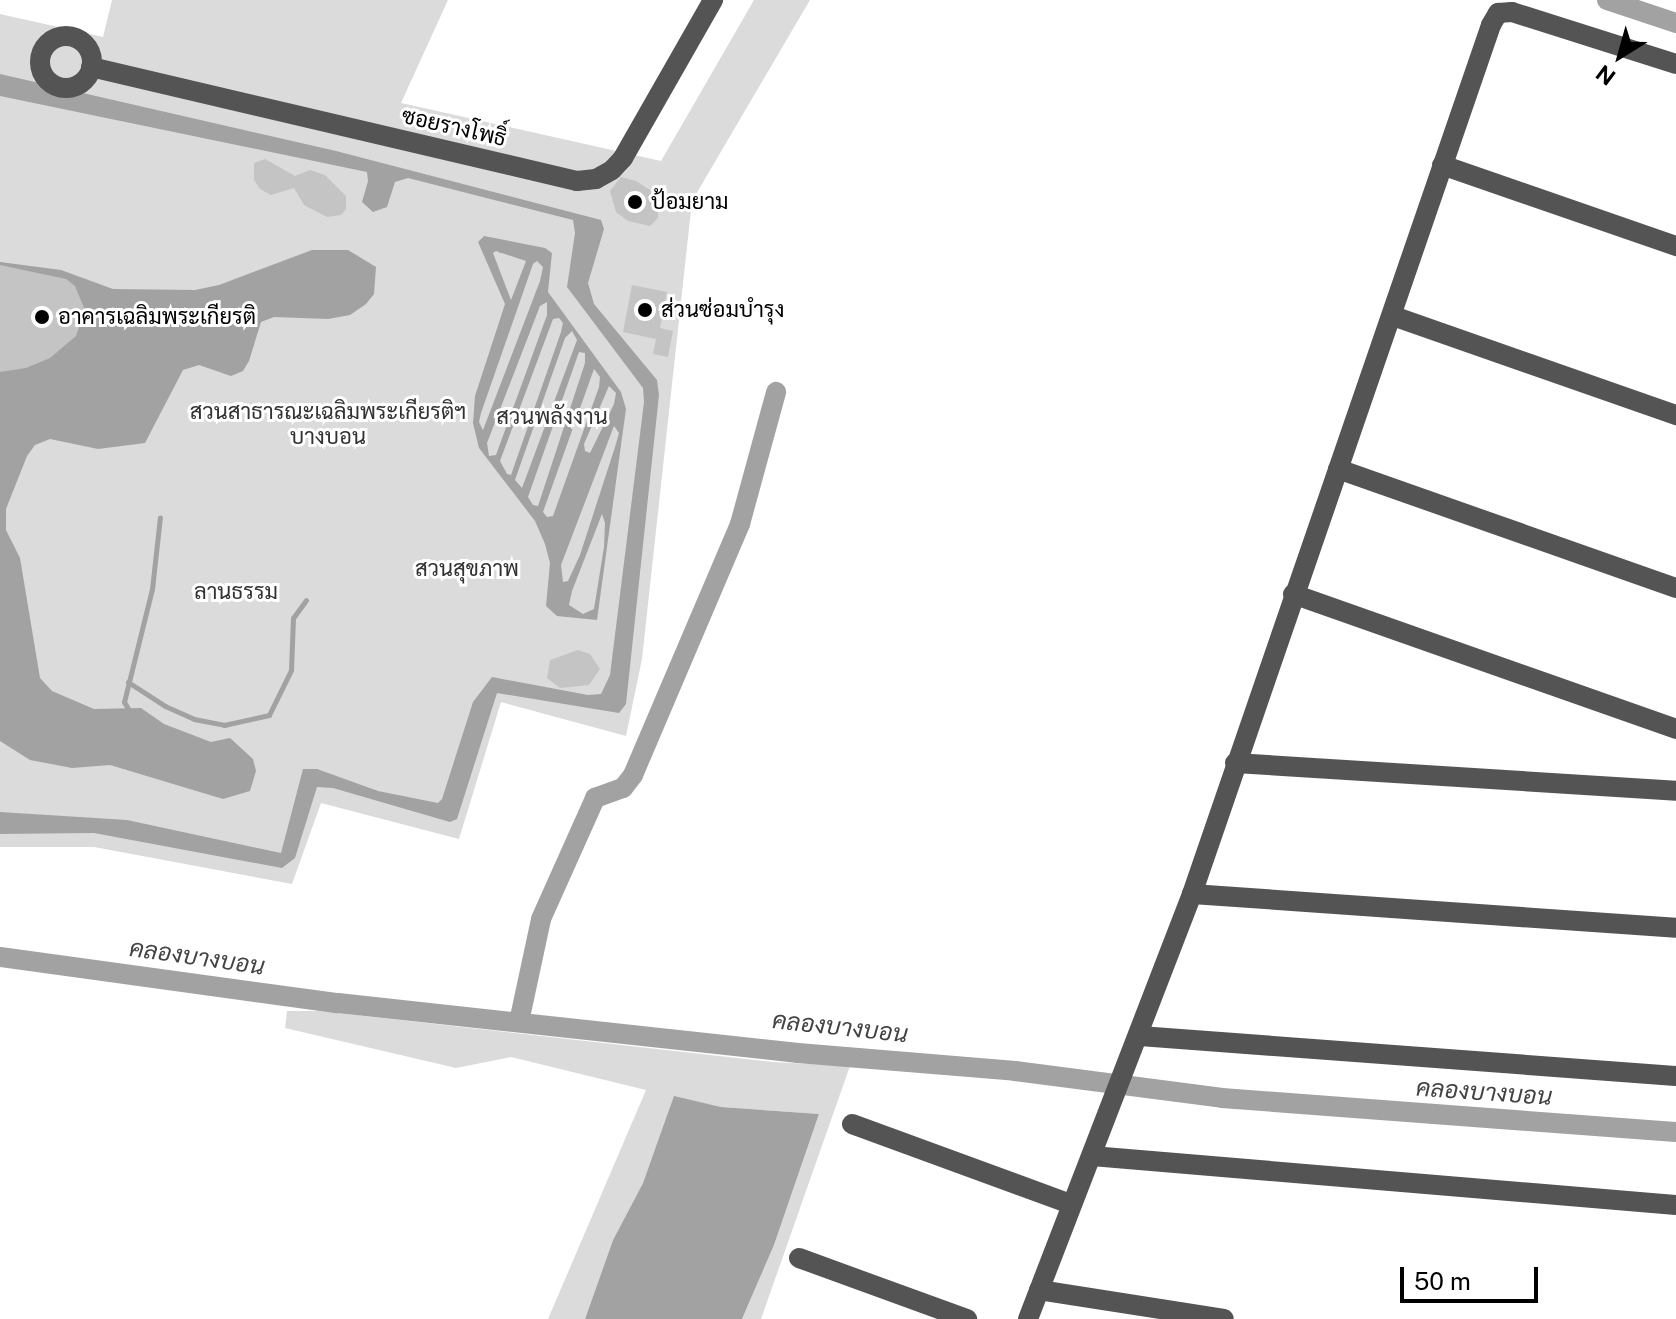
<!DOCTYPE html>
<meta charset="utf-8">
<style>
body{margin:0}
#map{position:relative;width:1676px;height:1319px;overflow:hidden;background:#fff;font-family:"Public Sans",Sarabun,sans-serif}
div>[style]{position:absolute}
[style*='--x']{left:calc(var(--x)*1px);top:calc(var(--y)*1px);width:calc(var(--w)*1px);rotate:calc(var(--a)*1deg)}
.green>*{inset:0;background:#dbdbdb}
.water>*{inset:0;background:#a2a2a2}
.stream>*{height:5px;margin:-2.5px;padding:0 2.5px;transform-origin:2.5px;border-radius:2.5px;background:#a2a2a2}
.canal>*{height:20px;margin:-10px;padding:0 10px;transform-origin:10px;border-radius:10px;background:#a2a2a2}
.building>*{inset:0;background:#c4c4c4}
.minor>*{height:20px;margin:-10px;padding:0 10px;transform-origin:10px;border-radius:10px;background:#545454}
.minor>.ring{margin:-10px;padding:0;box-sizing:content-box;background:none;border:20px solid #545454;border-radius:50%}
.dots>*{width:22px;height:22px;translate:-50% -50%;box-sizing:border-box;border:4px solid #fff;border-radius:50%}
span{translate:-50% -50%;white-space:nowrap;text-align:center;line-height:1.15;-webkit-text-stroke:6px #fff;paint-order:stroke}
.street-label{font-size:22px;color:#000}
.poi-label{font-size:22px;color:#000}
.left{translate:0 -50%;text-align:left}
.park-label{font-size:22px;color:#323232}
.water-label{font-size:24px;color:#434343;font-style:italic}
.north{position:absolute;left:1580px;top:16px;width:80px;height:80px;-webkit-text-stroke:6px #fff;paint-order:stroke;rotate:217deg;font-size:22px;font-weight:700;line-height:32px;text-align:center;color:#000}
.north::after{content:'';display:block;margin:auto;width:28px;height:36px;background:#000;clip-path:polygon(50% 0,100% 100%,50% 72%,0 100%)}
.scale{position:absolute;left:1400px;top:1267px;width:138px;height:36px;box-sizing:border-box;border:4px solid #000;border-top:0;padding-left:10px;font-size:24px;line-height:28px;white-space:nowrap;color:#000;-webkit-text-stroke:6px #fff;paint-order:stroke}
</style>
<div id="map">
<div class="green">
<div style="clip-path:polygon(112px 0,448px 0,401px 103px,661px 161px,754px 0,810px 0,692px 201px,642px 659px,626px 736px,501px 702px,459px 839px,321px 803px,292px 884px,94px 847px,0 847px,0 14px,103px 37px)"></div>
<div style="clip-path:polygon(287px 1011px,320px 1011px,773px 1062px,850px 1066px,761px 1319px,742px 1319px,774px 1245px,819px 1114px,721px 1107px,675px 1097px,643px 1183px,613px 1240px,585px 1319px,548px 1319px,646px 1090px,511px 1057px,456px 1068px,285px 1028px)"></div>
</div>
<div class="water">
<div style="clip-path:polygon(0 74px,336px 151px,601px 220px,604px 229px,588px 283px,594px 304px,657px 380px,659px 395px,626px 704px,619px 713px,497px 693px,457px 819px,450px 822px,333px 788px,317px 787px,295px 858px,282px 868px,94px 833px,0 834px,0 812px,127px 820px,281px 853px,303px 769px,317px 769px,378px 791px,438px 803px,442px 799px,473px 702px,492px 677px,588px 695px,601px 694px,610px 675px,644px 402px,643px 388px,567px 287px,575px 233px,573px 220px,408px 178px,395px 182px,387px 207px,373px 212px,362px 202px,368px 181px,367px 172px,0 96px)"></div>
<div style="clip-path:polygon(evenodd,484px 236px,545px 248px,552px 253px,548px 292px,621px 392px,626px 409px,597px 620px,557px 616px,546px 606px,550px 563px,545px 544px,535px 521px,479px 448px,473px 423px,475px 396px,505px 304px,478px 242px,484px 236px,496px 251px,526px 261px,511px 300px,493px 253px,496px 251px,484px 236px,537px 261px,543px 267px,540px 281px,483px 430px,479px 422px,481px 413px,533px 264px,537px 261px,484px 236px,547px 302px,547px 315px,496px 455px,489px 456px,487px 443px,540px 306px,547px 302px,484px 236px,559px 318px,563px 323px,561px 332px,511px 475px,507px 474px,500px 461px,553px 319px,559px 318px,484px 236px,572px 331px,577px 340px,522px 488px,515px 480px,565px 338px,572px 331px,484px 236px,579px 352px,585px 353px,585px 363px,538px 506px,533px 505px,528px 497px,579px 352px,484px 236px,594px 369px,600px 377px,599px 387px,553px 516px,547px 517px,543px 512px,594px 369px,484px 236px,609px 386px,616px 393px,614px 404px,590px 453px,585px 451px,584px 444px,609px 386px,484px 236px,614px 426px,619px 433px,615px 447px,580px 555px,568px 581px,563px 582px,561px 565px,614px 426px,484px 236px,602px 514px,605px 523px,604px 547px,594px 609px,583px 614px,569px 605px,572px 591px,602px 514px)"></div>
<div style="clip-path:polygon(312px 250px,348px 250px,376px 267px,374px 294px,366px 304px,350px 315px,328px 319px,274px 317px,261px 322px,249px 361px,243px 371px,231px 376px,199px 365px,183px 370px,145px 443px,98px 449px,50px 439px,35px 445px,27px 456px,6px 509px,6px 530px,20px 558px,40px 678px,52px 691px,94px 709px,141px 708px,164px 724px,211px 742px,230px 738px,253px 759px,256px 771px,250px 791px,223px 799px,110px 765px,72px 768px,30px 760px,0 741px,0 262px,61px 270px,113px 289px,195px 290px,219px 285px)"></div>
<div style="clip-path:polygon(674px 1096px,721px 1107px,819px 1114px,774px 1245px,742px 1319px,585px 1319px,613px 1240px,643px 1183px)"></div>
</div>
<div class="stream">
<div style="--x:128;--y:682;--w:44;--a:33"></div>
<div style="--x:165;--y:706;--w:32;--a:24"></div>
<div style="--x:194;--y:719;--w:31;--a:11"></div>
<div style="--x:224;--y:725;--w:46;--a:-12.5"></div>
<div style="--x:269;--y:715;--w:50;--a:-63.9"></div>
<div style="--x:291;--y:670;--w:52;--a:-87.8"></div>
<div style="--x:293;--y:618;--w:22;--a:-54"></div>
<div style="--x:129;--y:710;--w:9;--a:-122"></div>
<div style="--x:124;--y:702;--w:116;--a:-76.1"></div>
<div style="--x:152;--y:589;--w:72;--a:-83.7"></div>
</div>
<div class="canal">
<div style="--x:1607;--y:0;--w:73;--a:18.4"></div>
<div style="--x:0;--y:957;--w:341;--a:7.8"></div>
<div style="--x:338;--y:1003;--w:463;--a:6.2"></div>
<div style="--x:798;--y:1053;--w:218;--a:4.7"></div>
<div style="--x:1015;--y:1071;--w:209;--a:7.4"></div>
<div style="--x:1222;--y:1098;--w:455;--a:4.3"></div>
<div style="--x:519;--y:1022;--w:105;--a:-77.9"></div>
<div style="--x:541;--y:919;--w:133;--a:-65.9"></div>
<div style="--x:595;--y:798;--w:30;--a:-20"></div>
<div style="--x:623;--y:788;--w:16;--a:-52"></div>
<div style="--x:633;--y:775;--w:273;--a:-66.9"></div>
<div style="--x:740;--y:524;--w:137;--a:-74.7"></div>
</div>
<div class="building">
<div style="clip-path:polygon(265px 159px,295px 176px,310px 170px,325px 175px,346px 196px,346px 209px,341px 215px,327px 217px,304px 205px,294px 188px,271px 195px,260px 189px,254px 180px,254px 163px)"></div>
<div style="clip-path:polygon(621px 177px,636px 181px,650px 190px,658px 202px,658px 218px,650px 226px,628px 221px,616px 212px,610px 191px)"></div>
<div style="clip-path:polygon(0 265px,66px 279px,75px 286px,85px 310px,76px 336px,50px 358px,26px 368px,0 372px)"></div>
<div style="clip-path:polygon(632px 285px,667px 292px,660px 328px,673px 331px,668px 357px,653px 354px,656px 339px,623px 332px)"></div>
<div style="clip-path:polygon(578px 650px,590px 654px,600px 669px,589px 685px,560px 688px,547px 678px,550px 660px)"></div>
</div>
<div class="minor">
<div class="ring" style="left:40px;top:36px;width:32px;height:32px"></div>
<div style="--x:91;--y:67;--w:499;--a:13.2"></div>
<div style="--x:577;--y:181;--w:19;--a:-6"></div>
<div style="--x:596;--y:179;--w:18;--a:-29"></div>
<div style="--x:612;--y:170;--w:16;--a:-47"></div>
<div style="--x:623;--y:158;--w:182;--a:-60.3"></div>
<div style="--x:1442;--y:165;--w:248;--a:19.1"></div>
<div style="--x:1393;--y:316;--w:300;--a:19.3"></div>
<div style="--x:1338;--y:469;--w:358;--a:19.4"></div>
<div style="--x:1293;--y:594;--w:406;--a:19.4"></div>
<div style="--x:1235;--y:763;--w:442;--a:3.6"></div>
<div style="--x:1192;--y:894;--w:485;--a:4"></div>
<div style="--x:1140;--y:1036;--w:537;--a:4.27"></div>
<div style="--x:852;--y:1124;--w:233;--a:20.1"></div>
<div style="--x:1092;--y:1156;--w:586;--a:4.8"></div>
<div style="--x:799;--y:1258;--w:179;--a:20"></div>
<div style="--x:1039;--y:1290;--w:187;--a:8.9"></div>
<div style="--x:1028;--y:1319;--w:456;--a:-68.9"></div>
<div style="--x:1192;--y:894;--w:919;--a:-71.01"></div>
<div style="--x:1491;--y:25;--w:14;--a:-60"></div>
<div style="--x:1498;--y:13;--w:14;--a:-4"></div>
<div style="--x:1512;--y:12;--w:172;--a:17.6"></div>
</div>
<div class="dots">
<div style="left:635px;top:202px;background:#000"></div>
<div style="left:645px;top:310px;background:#000"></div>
<div style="left:42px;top:317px;background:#000"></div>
</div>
<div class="street-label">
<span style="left:454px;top:127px;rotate:13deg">ซอยรางโพธิ์</span>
</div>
<div class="poi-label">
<span class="left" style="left:651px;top:202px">ป้อมยาม</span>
<span class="left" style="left:661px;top:310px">ส่วนซ่อมบำรุง</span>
<span class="left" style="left:58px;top:317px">อาคารเฉลิมพระเกียรติ</span>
</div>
<div class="park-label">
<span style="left:328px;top:424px">สวนสาธารณะเฉลิมพระเกียรติฯ<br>บางบอน</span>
<span style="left:552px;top:417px">สวนพลังงาน</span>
<span style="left:467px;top:569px">สวนสุขภาพ</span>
<span style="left:236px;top:592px">ลานธรรม</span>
</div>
<div class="water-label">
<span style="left:197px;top:957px;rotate:8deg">คลองบางบอน</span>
<span style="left:840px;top:1027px;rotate:6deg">คลองบางบอน</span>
<span style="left:1484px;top:1092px;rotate:4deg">คลองบางบอน</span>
</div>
<div class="north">N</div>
<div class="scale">50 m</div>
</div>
